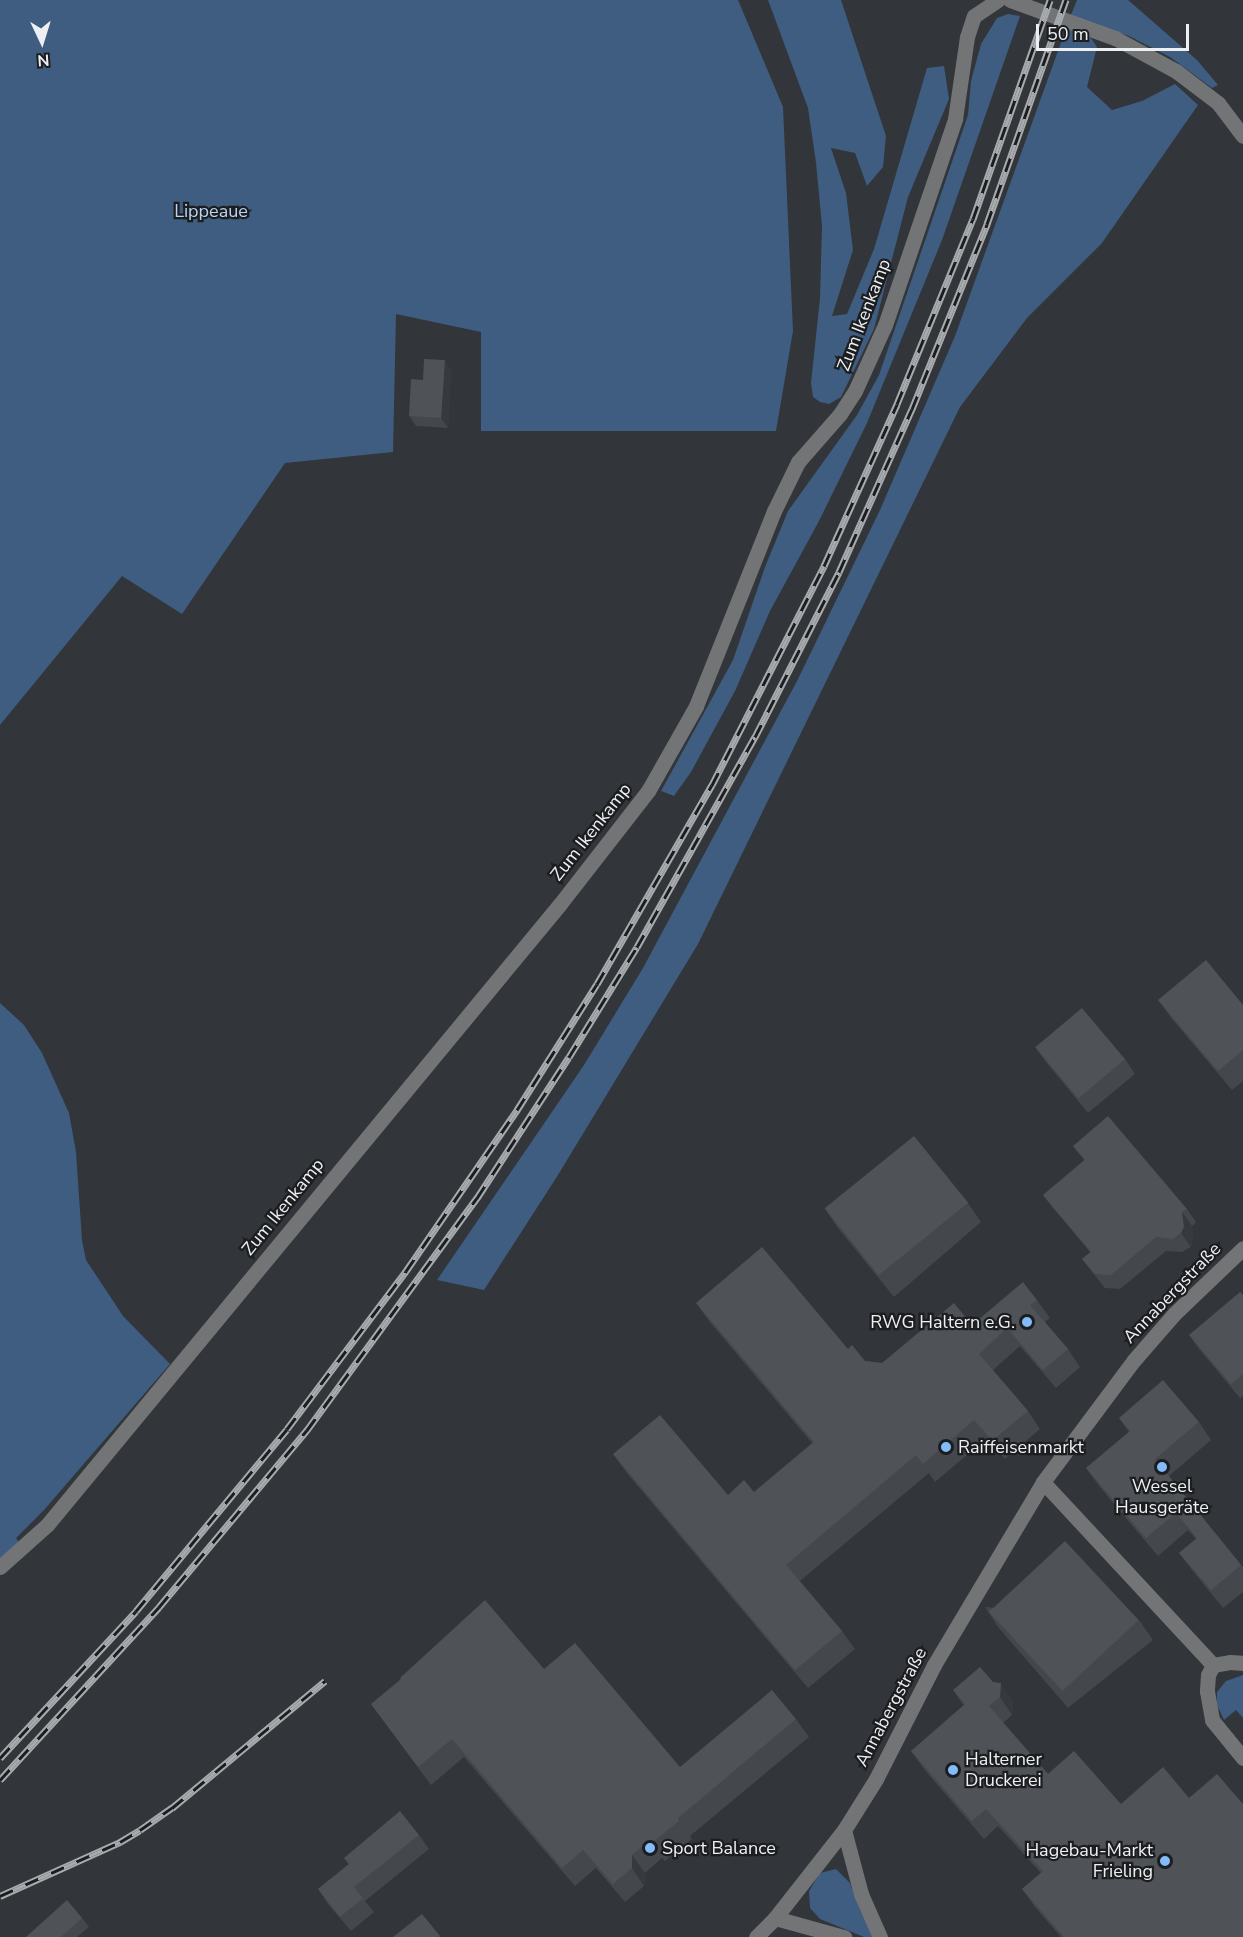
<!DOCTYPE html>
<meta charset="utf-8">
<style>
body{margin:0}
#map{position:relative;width:1243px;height:1937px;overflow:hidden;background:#323539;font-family:"Nunito Sans",sans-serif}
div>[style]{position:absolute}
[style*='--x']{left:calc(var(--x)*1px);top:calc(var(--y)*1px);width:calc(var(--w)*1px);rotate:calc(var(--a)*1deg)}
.green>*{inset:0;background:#3e5d80}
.minor>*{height:15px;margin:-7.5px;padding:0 7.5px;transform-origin:7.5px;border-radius:7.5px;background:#727476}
.rail>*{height:7px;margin-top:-3.5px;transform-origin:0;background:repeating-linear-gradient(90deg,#1b1d1f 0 14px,#a8abae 0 28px);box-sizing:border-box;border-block:2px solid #a8abae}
.wall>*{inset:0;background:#44474b}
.shaded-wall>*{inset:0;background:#37393d}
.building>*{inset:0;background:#4f5257;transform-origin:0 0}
.dots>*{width:16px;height:16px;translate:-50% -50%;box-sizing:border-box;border:3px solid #1b1d1f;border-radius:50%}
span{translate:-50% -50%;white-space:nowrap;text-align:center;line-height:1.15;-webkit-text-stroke:4.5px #1b1d1f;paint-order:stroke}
.park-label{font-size:18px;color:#b8d3f3}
.street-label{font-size:18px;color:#edeff2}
.poi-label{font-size:18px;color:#edeff2}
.right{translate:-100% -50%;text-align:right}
.left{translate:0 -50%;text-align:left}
.north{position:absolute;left:12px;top:12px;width:60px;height:60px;-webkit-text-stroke:4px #1b1d1f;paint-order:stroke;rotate:176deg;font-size:16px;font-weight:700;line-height:24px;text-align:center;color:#edeff2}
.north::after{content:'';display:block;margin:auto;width:21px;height:27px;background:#edeff2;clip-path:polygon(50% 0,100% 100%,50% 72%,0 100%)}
.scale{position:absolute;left:1036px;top:24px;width:153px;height:27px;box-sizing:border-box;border:3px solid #edeff2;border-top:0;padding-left:8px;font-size:18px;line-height:21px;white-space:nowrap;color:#edeff2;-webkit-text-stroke:4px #1b1d1f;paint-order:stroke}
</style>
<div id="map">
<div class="green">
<div style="clip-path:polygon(0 0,738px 0,783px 107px,793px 331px,776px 431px,481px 431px,481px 332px,396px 314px,393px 452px,285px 463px,182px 614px,122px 576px,0 725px)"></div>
<div style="clip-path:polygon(768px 0,841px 0,886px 136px,883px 167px,867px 186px,855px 153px,831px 148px,846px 193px,853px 250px,832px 316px,847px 314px,874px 249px,927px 68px,944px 66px,949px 99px,908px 197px,874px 329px,841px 397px,829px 404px,820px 402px,813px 397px,811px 383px,820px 298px,822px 226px,816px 163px,808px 108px)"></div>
<div style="clip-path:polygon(1077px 0,1128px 0,1197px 60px,1218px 85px,1212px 88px,1170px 57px,1129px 36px,1070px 17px)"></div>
<div style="clip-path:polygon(1008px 14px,1020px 16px,942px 240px,867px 423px,819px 521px,770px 611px,735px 691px,691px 772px,674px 796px,661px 791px,733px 660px,765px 567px,788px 511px,857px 415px,879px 375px,968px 115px,971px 81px,981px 44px,997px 18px)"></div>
<div style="clip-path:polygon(1067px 26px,1091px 38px,1097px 47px,1087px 87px,1112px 110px,1142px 101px,1175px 84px,1198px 105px,1102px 243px,1027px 318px,960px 407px,698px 944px,558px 1175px,484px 1290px,437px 1280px,584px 1065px,643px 968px,797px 681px,880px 510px,955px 336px)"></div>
<div style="clip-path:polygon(0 1003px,24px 1025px,42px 1053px,69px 1113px,76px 1152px,82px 1240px,86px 1260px,123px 1316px,170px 1364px,44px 1510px,16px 1538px,25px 1551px,0 1569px)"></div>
<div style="clip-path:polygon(1243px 1675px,1243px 1718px,1236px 1710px,1224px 1720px,1217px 1705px,1217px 1692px,1226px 1681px)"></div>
<div style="clip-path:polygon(836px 1869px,850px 1883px,860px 1910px,876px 1937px,864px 1937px,820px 1919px,810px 1908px,809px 1891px,820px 1873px)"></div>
</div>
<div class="minor">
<div style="--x:1010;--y:0;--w:112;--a:19.9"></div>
<div style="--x:1115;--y:38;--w:69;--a:28.4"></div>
<div style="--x:1176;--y:71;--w:53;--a:37.3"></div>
<div style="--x:1218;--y:103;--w:41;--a:52.9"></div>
<div style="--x:1043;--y:1482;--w:250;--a:47.1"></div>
<div style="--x:0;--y:1567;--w:63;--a:-41.8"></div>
<div style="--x:47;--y:1525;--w:805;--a:-50.44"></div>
<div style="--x:560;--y:904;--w:143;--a:-52.1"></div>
<div style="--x:648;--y:791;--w:98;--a:-60.5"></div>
<div style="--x:696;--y:706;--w:210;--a:-68.2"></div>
<div style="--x:774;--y:511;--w:55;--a:-63.9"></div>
<div style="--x:798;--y:462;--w:64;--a:-48.8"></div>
<div style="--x:840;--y:414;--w:27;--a:-57"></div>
<div style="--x:855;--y:391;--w:72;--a:-65.6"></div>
<div style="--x:885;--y:325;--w:218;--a:-71.2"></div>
<div style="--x:955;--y:119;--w:83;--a:-81.7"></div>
<div style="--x:967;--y:37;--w:22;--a:-72"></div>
<div style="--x:974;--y:16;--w:29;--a:-34"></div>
<div style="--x:1213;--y:1665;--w:11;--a:117"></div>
<div style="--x:1208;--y:1675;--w:16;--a:94"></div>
<div style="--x:1207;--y:1691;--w:29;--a:80"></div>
<div style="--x:1212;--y:1720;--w:49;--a:50.8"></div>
<div style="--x:1213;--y:1665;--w:17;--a:-10"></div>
<div style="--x:1230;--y:1662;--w:13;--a:4"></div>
<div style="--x:844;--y:1830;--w:66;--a:75.1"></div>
<div style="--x:861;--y:1894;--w:47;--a:66.2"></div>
<div style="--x:775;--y:1918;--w:72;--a:15.4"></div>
<div style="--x:756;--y:1937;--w:27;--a:-45"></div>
<div style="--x:775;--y:1918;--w:112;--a:-51.9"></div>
<div style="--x:844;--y:1830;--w:60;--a:-57.9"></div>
<div style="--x:876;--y:1779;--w:128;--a:-63"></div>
<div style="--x:934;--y:1665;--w:213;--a:-59.2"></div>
<div style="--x:1043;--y:1482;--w:152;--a:-53.3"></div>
<div style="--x:1134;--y:1360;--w:61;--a:-49"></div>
<div style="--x:1174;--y:1314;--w:95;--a:-43.7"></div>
</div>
<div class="rail">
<div style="--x:0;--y:1758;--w:200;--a:-47.2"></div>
<div style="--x:136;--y:1611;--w:236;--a:-50.3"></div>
<div style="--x:287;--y:1429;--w:198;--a:-53"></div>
<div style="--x:406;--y:1271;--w:196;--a:-55.4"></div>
<div style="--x:517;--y:1110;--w:149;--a:-57.6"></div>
<div style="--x:597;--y:984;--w:230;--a:-60"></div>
<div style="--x:712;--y:785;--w:246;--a:-62.9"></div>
<div style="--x:824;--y:566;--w:178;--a:-65.7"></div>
<div style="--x:897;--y:404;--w:200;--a:-67.7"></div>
<div style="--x:973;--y:219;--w:232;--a:-70.6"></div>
<div style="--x:0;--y:1780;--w:235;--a:-47.4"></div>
<div style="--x:159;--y:1607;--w:231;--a:-50.1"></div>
<div style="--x:307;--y:1430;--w:288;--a:-53.8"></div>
<div style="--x:477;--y:1198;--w:168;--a:-56.9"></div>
<div style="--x:569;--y:1057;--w:129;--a:-58.3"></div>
<div style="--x:637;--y:947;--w:241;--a:-60.7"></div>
<div style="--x:755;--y:737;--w:185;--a:-63"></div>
<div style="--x:839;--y:572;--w:179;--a:-65.9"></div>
<div style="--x:912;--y:409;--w:200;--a:-67.9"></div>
<div style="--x:987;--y:224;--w:238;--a:-70.6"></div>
<div style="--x:0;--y:1896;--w:132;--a:-24.2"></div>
<div style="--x:120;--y:1842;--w:23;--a:-31"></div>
<div style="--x:140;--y:1830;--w:39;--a:-35"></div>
<div style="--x:172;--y:1808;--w:199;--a:-39.7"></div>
</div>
<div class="wall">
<div style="clip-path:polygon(451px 369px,448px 428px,416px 426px,409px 416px,423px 380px)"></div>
<div style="clip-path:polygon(1158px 1000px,1243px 1005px,1243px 1081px,1232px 1090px,1172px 1019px)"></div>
<div style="clip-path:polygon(1035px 1047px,1125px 1059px,1135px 1074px,1088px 1113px,1046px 1062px)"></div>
<div style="clip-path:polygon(1073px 1146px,1187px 1209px,1196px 1222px,1192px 1226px,1193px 1240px,1191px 1247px,1182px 1252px,1166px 1251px,1120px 1289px,1105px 1288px,1092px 1272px,1082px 1259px,1090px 1252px,1053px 1208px,1043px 1195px,1084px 1160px)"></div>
<div style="clip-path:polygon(968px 1203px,981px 1222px,894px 1297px,838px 1228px,825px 1209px)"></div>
<div style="clip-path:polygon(1243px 1295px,1243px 1396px,1240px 1398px,1199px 1349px,1189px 1335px)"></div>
<div style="clip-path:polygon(1037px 1300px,1050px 1318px,1045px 1322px,1068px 1349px,1080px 1367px,1056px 1388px,1020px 1346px,993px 1370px,1028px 1411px,1040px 1429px,1005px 1459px,987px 1438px,935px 1482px,929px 1473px,800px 1581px,842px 1631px,855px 1649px,808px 1688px,626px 1472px,613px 1454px,728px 1495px,754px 1492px,812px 1443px,709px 1321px,696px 1303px,848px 1349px,865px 1361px,882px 1363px,972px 1325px)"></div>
<div style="clip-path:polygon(1119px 1418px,1199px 1422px,1211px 1440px,1169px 1476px,1243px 1567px,1243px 1592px,1223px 1608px,1192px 1570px,1179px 1553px,1196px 1539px,1188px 1530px,1158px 1556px,1099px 1486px,1086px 1468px,1129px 1432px)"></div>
<div style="clip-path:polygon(985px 1607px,1139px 1620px,1153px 1640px,1068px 1708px,998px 1627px)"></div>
<div style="clip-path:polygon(544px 1669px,680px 1767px,796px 1719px,809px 1737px,690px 1836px,692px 1839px,665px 1861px,662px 1858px,645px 1873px,644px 1886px,625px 1902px,596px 1868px,575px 1886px,464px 1757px,431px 1785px,371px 1704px)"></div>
<div style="clip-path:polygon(993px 1682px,1013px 1701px,1012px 1715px,1003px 1723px,1048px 1774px,1121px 1804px,1243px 1937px,1061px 1937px,1035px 1907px,1022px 1889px,1041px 1873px,998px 1826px,984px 1839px,924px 1769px,911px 1751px,964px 1706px,953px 1690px)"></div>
<div style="clip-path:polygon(419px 1835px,429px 1849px,365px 1901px,374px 1912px,351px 1931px,328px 1904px,318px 1889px,349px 1864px,344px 1858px)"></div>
<div style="clip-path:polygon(82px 1918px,89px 1927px,77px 1937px,26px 1937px)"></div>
</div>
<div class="shaded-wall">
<div style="clip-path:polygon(445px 360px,451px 369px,448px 428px,441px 418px)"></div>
<div style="clip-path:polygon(1182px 1212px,1192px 1226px,1193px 1240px,1191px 1247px,1181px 1233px)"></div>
<div style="clip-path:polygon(1001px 1683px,1013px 1701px,1012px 1715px,1000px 1697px)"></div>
<div style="clip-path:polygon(632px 1855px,645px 1873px,644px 1886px,632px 1868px)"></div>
</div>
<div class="building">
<div style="clip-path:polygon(424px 359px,445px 360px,441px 418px,409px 416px,411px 379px,423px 380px)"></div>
<div style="clip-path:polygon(1206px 960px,1243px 1005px,1243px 1050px,1218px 1071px,1158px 1000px)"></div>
<div style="left:1082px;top:1008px;width:67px;height:61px;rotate:50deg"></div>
<div style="clip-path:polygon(1108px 1116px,1187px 1209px,1182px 1212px,1184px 1227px,1181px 1233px,1173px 1239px,1156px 1237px,1111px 1275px,1095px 1274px,1082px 1259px,1091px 1252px,1043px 1195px,1085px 1160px,1073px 1146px)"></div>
<div style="left:914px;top:1136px;width:86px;height:115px;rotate:51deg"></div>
<div style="clip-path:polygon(762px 1247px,848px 1349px,852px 1345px,865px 1361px,882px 1363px,954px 1303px,972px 1325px,1023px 1282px,1037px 1300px,1030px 1305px,1068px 1349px,1043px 1370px,1007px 1328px,979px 1354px,1028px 1411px,992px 1441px,974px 1420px,923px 1464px,916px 1455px,786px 1565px,842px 1631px,795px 1670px,613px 1454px,660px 1415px,728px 1495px,744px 1480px,754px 1492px,814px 1442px,696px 1303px)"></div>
<div style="clip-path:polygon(1240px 1292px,1243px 1295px,1243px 1374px,1231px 1384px,1189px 1335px)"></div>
<div style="clip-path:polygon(1163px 1380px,1199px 1422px,1155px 1459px,1241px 1565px,1211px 1590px,1179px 1553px,1197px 1538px,1176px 1513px,1146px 1538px,1086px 1468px,1130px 1431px,1119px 1418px)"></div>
<div style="left:1065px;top:1541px;width:108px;height:104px;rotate:47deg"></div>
<div style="clip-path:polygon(485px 1600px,544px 1669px,575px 1643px,680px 1767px,772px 1690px,796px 1719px,678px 1818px,679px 1821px,652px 1843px,650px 1840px,632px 1855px,632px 1868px,613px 1884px,583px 1850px,562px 1868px,452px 1739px,418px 1767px,371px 1704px,401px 1679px,400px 1678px)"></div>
<div style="clip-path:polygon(980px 1667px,993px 1682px,1001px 1683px,1000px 1697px,989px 1706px,1048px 1774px,1074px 1751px,1121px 1804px,1163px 1767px,1189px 1798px,1217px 1774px,1243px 1804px,1243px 1937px,1064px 1937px,1022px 1889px,1043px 1871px,986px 1809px,972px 1821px,911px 1751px,965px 1704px,953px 1690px)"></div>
<div style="clip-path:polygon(400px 1811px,419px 1835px,354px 1887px,363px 1898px,340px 1917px,318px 1889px,349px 1864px,344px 1858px)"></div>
<div style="clip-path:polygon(67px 1900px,82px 1918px,61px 1937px,26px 1937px)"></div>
<div style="clip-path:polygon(422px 1914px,440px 1936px,439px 1937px,393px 1937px)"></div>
</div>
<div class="dots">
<div style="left:1027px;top:1322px;background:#84bcfb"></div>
<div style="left:946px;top:1447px;background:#84bcfb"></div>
<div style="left:1162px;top:1467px;background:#84bcfb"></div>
<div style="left:953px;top:1770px;background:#84bcfb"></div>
<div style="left:650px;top:1848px;background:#84bcfb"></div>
<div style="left:1165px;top:1861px;background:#84bcfb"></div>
</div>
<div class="park-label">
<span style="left:211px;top:211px">Lippeaue</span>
</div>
<div class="street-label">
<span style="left:864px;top:315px;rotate:-69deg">Zum Ikenkamp</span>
<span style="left:591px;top:832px;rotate:-52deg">Zum Ikenkamp</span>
<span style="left:283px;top:1207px;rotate:-51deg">Zum Ikenkamp</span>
<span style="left:1172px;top:1293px;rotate:-46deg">Annabergstraße</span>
<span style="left:891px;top:1707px;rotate:-62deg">Annabergstraße</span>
</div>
<div class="poi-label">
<span class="right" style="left:1015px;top:1322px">RWG Haltern e.G.</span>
<span class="left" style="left:958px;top:1447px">Raiffeisenmarkt</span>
<span style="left:1162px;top:1497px">Wessel<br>Hausgeräte</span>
<span class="left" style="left:965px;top:1770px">Halterner<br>Druckerei</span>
<span class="left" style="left:662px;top:1848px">Sport Balance</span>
<span class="right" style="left:1153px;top:1861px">Hagebau-Markt<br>Frieling</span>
</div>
<div class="north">N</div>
<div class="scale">50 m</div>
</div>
